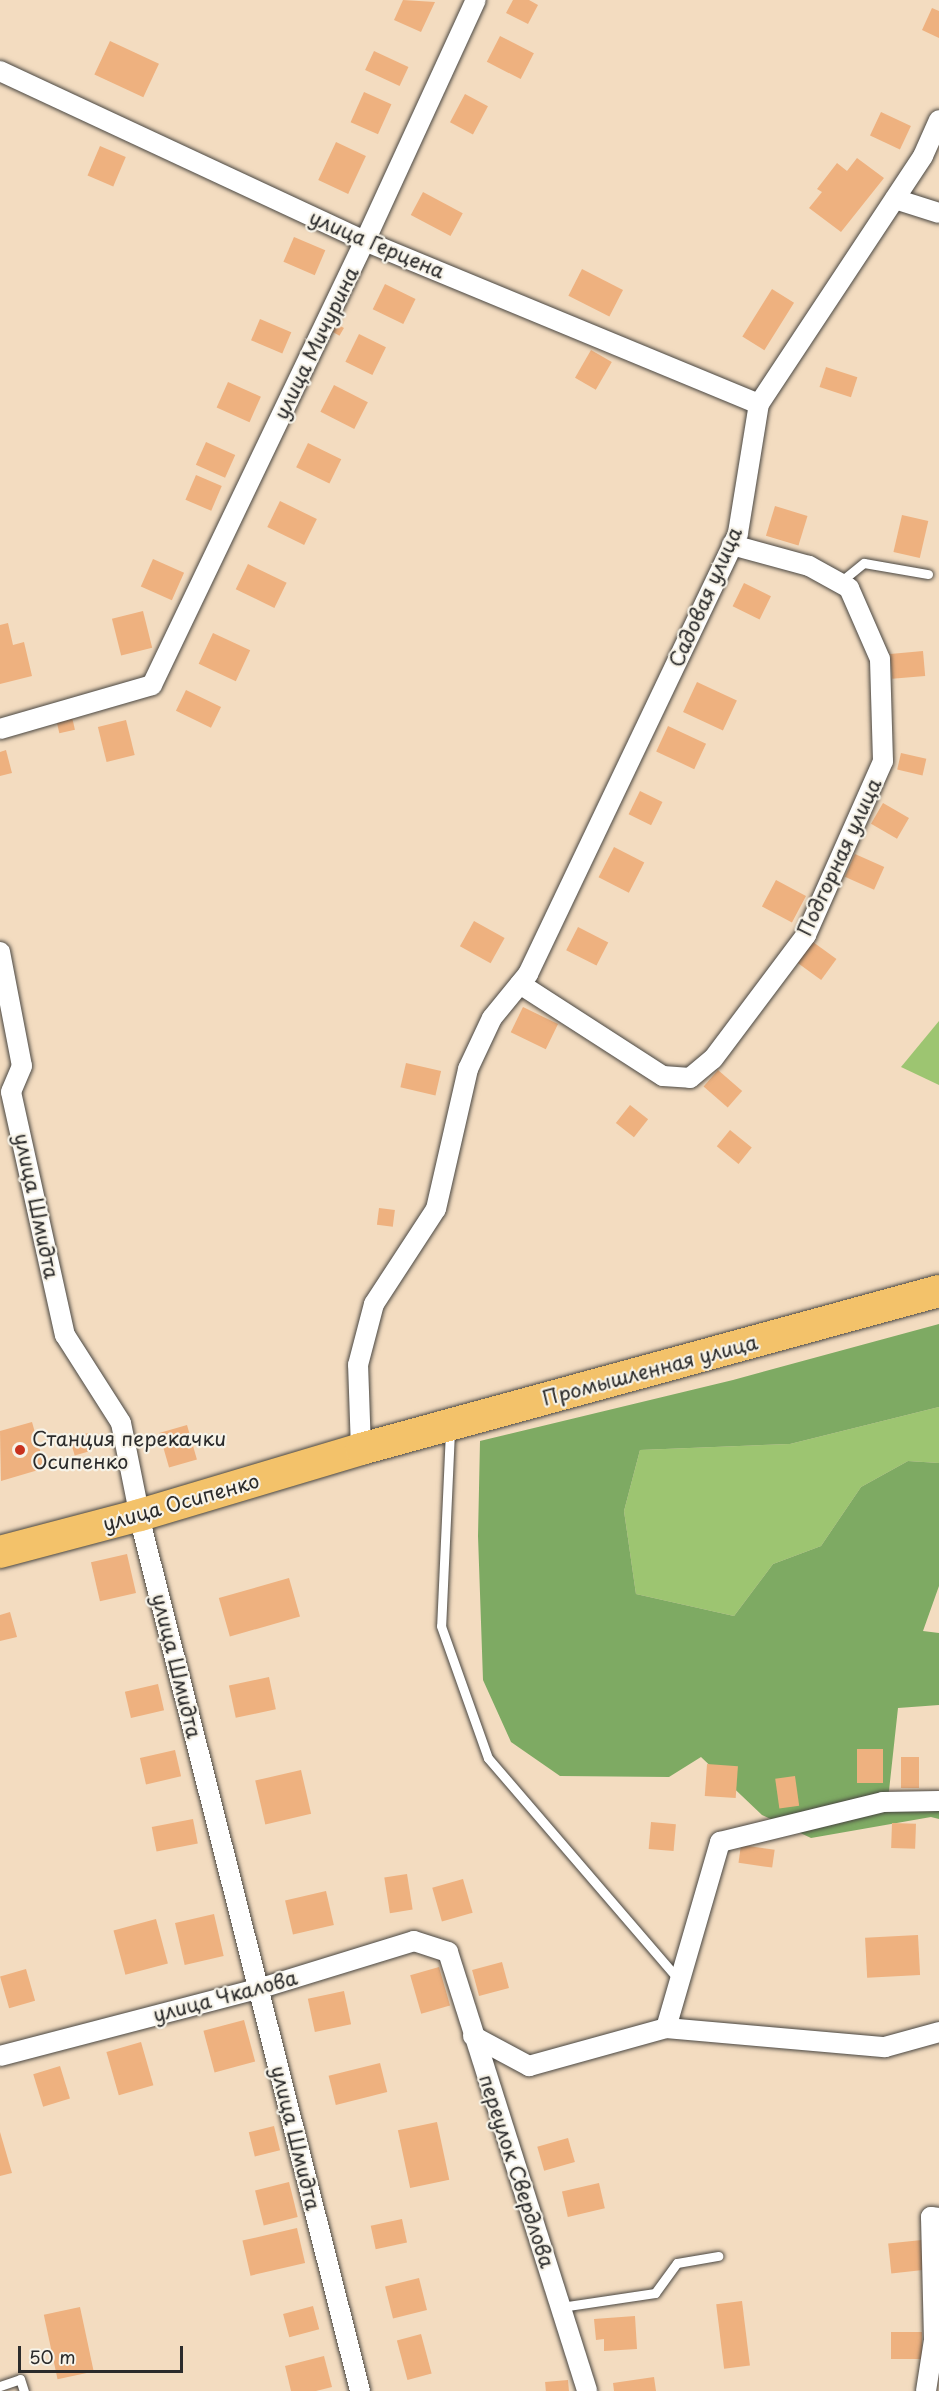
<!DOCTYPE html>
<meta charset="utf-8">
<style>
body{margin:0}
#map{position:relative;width:939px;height:2391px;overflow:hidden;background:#f3dcc0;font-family:"Playpen Sans",sans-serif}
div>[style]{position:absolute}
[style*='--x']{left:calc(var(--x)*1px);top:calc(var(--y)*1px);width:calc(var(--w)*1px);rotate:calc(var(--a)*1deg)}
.green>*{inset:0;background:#9dc571}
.forest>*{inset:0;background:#7eaa63}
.building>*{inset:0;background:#eeb17f;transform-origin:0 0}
.roads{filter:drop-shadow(0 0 2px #494641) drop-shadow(0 0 2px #494641)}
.lane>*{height:9px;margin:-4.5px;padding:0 4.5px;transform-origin:4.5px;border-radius:4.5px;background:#fff}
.street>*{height:20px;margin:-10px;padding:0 10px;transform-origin:10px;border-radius:10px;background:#fff}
.primary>*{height:32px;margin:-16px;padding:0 16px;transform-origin:16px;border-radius:16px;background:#f3c26a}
.dots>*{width:16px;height:16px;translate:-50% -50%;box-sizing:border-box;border:3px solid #f7f3e8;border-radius:50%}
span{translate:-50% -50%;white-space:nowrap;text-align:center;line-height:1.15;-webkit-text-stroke:4.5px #f7f3e8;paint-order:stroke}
.street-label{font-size:20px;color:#2b2b2b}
.poi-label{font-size:20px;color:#2b2b2b}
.left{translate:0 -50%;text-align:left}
.scale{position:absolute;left:18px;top:2346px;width:165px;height:27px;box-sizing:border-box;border:3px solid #2b2b2b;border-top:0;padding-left:8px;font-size:18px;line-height:21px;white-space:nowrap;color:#2b2b2b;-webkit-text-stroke:4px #f7f3e8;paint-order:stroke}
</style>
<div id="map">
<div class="green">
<div style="clip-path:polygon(939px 1021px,939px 1085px,901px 1067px)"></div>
<div style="clip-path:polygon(939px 1407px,939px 1463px,908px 1461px,861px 1487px,821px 1546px,773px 1564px,734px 1616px,636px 1594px,624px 1511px,640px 1450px,790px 1444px)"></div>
</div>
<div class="forest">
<div style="clip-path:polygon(939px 1324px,939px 1407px,790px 1444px,640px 1450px,624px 1511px,636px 1594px,734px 1616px,773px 1564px,821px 1546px,861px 1487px,908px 1461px,939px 1463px,939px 1586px,923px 1631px,939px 1633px,939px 1705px,898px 1708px,888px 1800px,939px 1804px,939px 1819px,931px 1817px,811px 1838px,762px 1815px,701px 1757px,669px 1777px,560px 1776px,511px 1742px,483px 1680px,478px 1536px,480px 1441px,733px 1380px)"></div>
</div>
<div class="building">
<div style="clip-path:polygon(403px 0,435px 2px,421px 32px,394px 20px)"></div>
<div style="clip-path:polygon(513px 0,529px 0,538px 5px,528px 24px,506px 13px)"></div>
<div style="clip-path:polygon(932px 8px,939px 11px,939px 38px,922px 30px)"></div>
<div style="left:500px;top:36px;width:38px;height:29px;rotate:27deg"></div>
<div style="left:110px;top:41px;width:54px;height:37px;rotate:25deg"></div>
<div style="left:374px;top:51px;width:38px;height:21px;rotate:25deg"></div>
<div style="left:364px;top:92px;width:30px;height:33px;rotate:24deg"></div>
<div style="left:465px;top:94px;width:26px;height:32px;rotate:28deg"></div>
<div style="left:881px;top:112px;width:33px;height:26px;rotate:25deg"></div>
<div style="left:336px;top:142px;width:33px;height:42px;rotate:25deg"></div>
<div style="left:100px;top:146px;width:28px;height:32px;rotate:23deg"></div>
<div style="clip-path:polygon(857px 158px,884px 178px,841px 232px,809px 208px,822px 192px,817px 189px,837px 163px,847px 171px)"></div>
<div style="left:423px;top:192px;width:45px;height:26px;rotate:28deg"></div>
<div style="left:294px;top:237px;width:34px;height:27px;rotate:23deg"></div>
<div style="left:582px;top:269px;width:46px;height:30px;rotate:27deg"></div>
<div style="left:385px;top:284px;width:34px;height:28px;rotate:26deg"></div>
<div style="left:772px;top:289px;width:26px;height:56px;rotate:32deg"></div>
<div style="left:260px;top:319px;width:34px;height:23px;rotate:23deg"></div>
<div style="left:337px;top:324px;width:8px;height:9px;rotate:30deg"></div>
<div style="left:359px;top:334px;width:30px;height:31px;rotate:26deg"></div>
<div style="left:591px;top:350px;width:24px;height:32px;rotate:30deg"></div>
<div style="left:826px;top:367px;width:33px;height:21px;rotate:18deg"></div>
<div style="left:228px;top:382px;width:36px;height:28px;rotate:24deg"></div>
<div style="left:334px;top:385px;width:38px;height:30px;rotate:27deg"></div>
<div style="left:206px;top:442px;width:32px;height:25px;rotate:24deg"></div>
<div style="left:308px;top:443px;width:37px;height:27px;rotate:26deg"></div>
<div style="left:196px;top:475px;width:28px;height:27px;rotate:23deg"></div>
<div style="left:280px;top:501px;width:41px;height:29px;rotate:26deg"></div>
<div style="left:775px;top:506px;width:34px;height:31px;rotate:17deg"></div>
<div style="left:902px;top:515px;width:27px;height:38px;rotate:13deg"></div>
<div style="left:153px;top:559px;width:34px;height:30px;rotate:24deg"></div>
<div style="left:248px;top:564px;width:43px;height:28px;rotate:26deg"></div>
<div style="left:744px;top:583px;width:30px;height:26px;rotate:26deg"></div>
<div style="left:143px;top:611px;width:38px;height:32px;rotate:76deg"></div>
<div style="clip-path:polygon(8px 623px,13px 645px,24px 642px,32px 676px,0 684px,0 625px)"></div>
<div style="left:213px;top:633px;width:41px;height:34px;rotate:25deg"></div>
<div style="left:923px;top:651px;width:25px;height:33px;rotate:85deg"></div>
<div style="left:697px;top:682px;width:44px;height:33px;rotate:25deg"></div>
<div style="left:186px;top:690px;width:39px;height:23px;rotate:26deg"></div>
<div style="left:72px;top:717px;width:13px;height:16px;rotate:77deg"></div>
<div style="left:126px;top:720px;width:36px;height:29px;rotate:76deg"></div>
<div style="left:668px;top:726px;width:42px;height:28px;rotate:25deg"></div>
<div style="clip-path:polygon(6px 750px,12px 773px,0 776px,0 752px)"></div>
<div style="left:901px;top:753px;width:26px;height:17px;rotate:13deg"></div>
<div style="left:640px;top:791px;width:25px;height:26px;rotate:26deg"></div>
<div style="left:883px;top:803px;width:30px;height:24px;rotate:30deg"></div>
<div style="left:614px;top:847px;width:34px;height:34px;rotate:27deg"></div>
<div style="left:855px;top:854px;width:32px;height:25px;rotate:24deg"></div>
<div style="left:776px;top:880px;width:34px;height:30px;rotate:28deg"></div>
<div style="left:474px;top:921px;width:35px;height:29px;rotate:29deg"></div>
<div style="left:578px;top:927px;width:34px;height:26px;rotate:27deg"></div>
<div style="left:813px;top:942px;width:29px;height:26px;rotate:36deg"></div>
<div style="left:523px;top:1007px;width:39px;height:28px;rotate:26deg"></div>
<div style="left:406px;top:1063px;width:36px;height:25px;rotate:13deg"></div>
<div style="left:718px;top:1070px;width:32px;height:22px;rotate:41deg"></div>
<div style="left:630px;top:1105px;width:23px;height:23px;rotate:38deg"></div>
<div style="left:730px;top:1130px;width:28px;height:21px;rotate:39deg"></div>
<div style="left:379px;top:1208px;width:16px;height:17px;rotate:7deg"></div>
<div style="clip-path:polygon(32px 1422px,45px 1468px,1px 1481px,0 1431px)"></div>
<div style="left:187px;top:1425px;width:36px;height:29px;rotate:74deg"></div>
<div style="left:88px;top:1433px;width:18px;height:19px;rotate:74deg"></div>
<div style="left:127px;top:1554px;width:40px;height:37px;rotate:77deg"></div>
<div style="left:289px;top:1578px;width:40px;height:73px;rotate:74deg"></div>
<div style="clip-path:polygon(10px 1612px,17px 1637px,0 1641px,0 1615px)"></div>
<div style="left:269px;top:1677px;width:33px;height:41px;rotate:78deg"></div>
<div style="left:158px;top:1684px;width:27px;height:34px;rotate:77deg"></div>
<div style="left:857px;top:1749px;width:26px;height:34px"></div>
<div style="left:175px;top:1750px;width:27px;height:36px;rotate:77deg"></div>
<div style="left:901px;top:1757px;width:18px;height:31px"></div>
<div style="left:707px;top:1764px;width:31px;height:32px;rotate:4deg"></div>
<div style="left:301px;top:1770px;width:45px;height:47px;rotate:77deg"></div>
<div style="left:795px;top:1776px;width:30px;height:20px;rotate:82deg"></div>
<div style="left:193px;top:1819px;width:25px;height:42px;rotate:79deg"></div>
<div style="left:651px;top:1822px;width:25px;height:27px;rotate:5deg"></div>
<div style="left:892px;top:1823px;width:24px;height:25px;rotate:2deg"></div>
<div style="left:741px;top:1845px;width:34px;height:18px;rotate:8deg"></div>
<div style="left:407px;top:1874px;width:36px;height:23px;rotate:81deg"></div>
<div style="left:463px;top:1879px;width:35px;height:32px;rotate:74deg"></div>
<div style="left:326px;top:1891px;width:35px;height:42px;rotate:77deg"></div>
<div style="left:214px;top:1914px;width:43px;height:40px;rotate:77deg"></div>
<div style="left:156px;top:1919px;width:46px;height:44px;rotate:75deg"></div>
<div style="left:918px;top:1935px;width:40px;height:53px;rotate:87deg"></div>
<div style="left:502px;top:1962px;width:27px;height:31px;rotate:75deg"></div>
<div style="left:439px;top:1967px;width:40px;height:30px;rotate:74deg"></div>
<div style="left:26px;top:1969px;width:33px;height:27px;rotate:74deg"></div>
<div style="left:344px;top:1991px;width:34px;height:37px;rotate:78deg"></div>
<div style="left:244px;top:2020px;width:43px;height:42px;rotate:75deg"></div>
<div style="left:141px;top:2042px;width:45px;height:36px;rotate:74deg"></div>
<div style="left:380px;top:2063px;width:30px;height:53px;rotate:76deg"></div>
<div style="left:60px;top:2066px;width:34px;height:28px;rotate:73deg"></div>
<div style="left:437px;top:2122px;width:59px;height:40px;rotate:78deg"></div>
<div style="left:274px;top:2126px;width:25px;height:26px;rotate:76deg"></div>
<div style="clip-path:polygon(0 2132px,12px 2173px,0 2176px)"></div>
<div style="left:568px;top:2138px;width:25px;height:32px;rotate:74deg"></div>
<div style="left:289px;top:2182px;width:36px;height:35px;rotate:76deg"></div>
<div style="left:599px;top:2183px;width:26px;height:38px;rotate:77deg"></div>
<div style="left:402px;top:2219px;width:24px;height:32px;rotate:78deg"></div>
<div style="left:297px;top:2228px;width:36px;height:56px;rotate:77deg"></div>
<div style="left:922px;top:2240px;width:30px;height:34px;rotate:84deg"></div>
<div style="left:419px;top:2278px;width:33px;height:35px;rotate:76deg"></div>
<div style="left:742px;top:2301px;width:65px;height:26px;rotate:83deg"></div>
<div style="left:313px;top:2306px;width:24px;height:31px;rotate:75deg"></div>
<div style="left:80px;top:2307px;width:66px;height:37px;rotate:78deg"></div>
<div style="clip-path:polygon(635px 2316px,637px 2349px,604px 2351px,604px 2339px,596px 2340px,594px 2319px)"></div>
<div style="left:891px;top:2332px;width:31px;height:27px"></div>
<div style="left:421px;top:2334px;width:41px;height:25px;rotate:75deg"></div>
<div style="clip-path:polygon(324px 2356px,332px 2387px,316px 2391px,291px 2391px,285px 2366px)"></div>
<div style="clip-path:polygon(654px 2377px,656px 2391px,614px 2391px,613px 2383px)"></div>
<div style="left:568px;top:2380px;width:11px;height:23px;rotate:85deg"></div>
</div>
<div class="roads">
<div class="lane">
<div style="--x:839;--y:583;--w:32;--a:-39"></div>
<div style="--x:864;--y:563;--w:65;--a:9.8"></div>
<div style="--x:450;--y:1431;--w:195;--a:92.6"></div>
<div style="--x:441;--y:1626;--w:140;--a:70.4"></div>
<div style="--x:488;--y:1758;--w:293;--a:49.3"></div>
<div style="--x:561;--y:2307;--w:95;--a:-8.5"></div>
<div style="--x:655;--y:2293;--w:37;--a:-54"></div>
<div style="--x:677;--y:2263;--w:42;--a:-9.7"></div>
<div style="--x:0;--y:2386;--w:21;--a:-19"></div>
<div style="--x:20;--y:2379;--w:13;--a:72"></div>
</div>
<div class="street">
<div style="--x:0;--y:71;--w:403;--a:25"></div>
<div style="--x:365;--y:241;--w:426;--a:22.5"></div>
<div style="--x:895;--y:199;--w:46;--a:17.7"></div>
<div style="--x:0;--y:729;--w:158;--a:-16.1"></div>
<div style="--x:152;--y:685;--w:492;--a:-64.4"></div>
<div style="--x:365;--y:241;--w:265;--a:-65.3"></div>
<div style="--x:0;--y:952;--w:116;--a:79.1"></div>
<div style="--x:22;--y:1066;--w:28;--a:113"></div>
<div style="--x:11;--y:1092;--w:249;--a:77.5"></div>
<div style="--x:65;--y:1335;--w:104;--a:57.5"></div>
<div style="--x:121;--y:1423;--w:111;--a:78.6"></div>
<div style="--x:143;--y:1532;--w:886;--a:75.82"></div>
<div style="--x:520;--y:984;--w:170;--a:32.8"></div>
<div style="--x:663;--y:1076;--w:27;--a:4"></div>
<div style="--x:690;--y:1078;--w:30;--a:-40"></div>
<div style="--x:713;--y:1059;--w:155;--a:-53.1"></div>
<div style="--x:806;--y:935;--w:190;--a:-66.1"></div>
<div style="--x:883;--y:761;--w:102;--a:-91.7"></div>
<div style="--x:880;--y:659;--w:77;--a:-113.6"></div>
<div style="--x:849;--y:588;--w:46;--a:-151.2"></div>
<div style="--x:809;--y:566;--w:80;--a:-164.7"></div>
<div style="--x:361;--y:1449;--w:84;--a:-92"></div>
<div style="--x:358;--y:1365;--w:63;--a:-75.3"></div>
<div style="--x:374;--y:1304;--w:113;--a:-56.9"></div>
<div style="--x:436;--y:1209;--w:144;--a:-77.1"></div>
<div style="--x:468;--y:1069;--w:56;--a:-64.8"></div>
<div style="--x:492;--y:1018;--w:57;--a:-50.7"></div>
<div style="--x:528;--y:974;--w:488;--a:-64.5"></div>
<div style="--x:738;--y:533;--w:131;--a:-80.8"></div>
<div style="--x:759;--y:404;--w:297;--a:-56.5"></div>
<div style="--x:923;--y:156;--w:39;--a:-66"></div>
<div style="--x:666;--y:2028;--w:194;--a:-73.8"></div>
<div style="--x:720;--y:1842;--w:168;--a:-13.8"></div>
<div style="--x:883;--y:1802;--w:56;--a:-1"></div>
<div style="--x:473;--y:2036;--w:64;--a:28.2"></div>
<div style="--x:529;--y:2066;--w:142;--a:-15.5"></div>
<div style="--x:666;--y:2028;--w:220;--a:5"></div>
<div style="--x:885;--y:2047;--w:56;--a:-15.5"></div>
<div style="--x:0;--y:2056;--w:267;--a:-14.6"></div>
<div style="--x:258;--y:1989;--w:163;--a:-17.1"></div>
<div style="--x:414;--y:1941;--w:36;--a:18"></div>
<div style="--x:448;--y:1952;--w:460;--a:72.4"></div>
<div style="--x:926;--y:2391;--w:52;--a:-81.1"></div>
<div style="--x:934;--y:2340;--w:123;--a:-91.4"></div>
<div style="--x:931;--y:2217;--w:8;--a:7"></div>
</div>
<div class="primary">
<div style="--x:0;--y:1552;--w:145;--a:-14.8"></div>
<div style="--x:140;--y:1515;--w:231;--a:-16.6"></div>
<div style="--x:361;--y:1449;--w:599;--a:-15.29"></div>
</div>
</div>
<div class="dots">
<div style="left:20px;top:1450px;background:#c8321e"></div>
</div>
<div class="street-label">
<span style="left:377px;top:244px;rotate:23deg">улица Герцена</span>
<span style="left:316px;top:343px;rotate:-64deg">улица Мичурина</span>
<span style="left:705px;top:597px;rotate:-66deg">Садовая улица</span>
<span style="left:839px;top:857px;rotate:-65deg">Подгорная улица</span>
<span style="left:37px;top:1206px;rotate:78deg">улица Шмидта</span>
<span style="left:650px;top:1370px;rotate:-15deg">Промышленная улица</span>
<span style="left:181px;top:1502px;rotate:-16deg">улица Осипенко</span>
<span style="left:177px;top:1666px;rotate:76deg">улица Шмидта</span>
<span style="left:225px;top:1996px;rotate:-15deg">улица Чкалова</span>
<span style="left:296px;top:2138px;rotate:76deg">улица Шмидта</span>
<span style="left:517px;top:2171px;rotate:72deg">переулок Свердлова</span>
</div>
<div class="poi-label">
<span class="left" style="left:32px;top:1450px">Станция перекачки<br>Осипенко</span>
</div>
<div class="scale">50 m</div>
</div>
